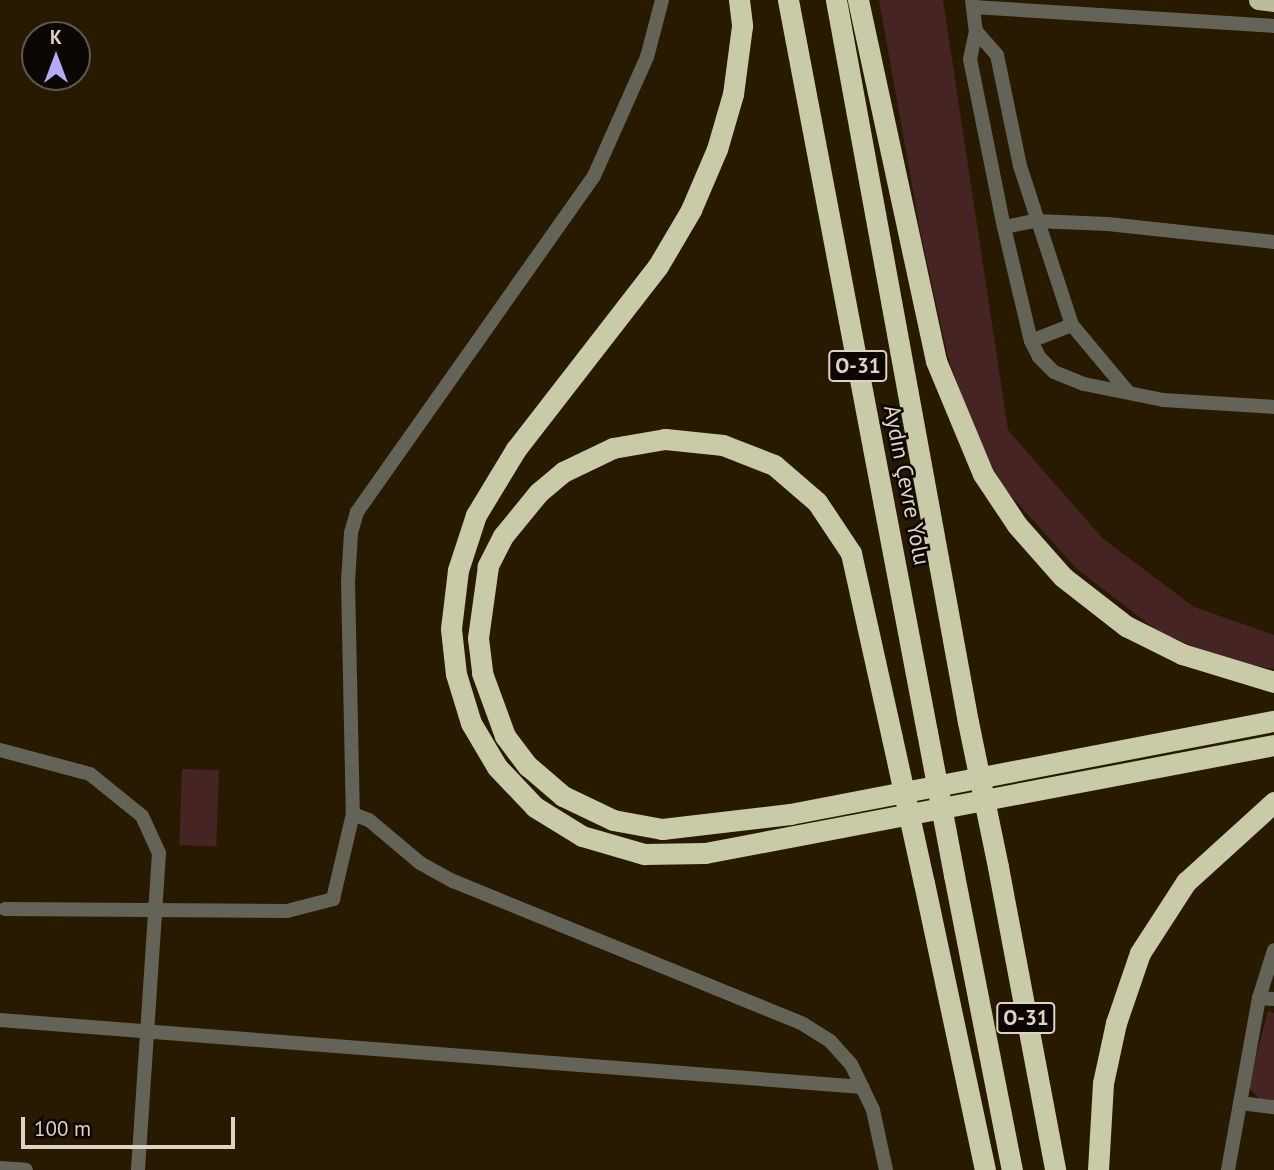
<!DOCTYPE html>
<meta charset="utf-8">
<style>
body{margin:0}
#map{position:relative;width:1274px;height:1170px;overflow:hidden;background:#271a01;font-family:"PT Sans",sans-serif}
div>[style]{position:absolute}
[style*='--x']{left:calc(var(--x)*1px);top:calc(var(--y)*1px);width:calc(var(--w)*1px);rotate:calc(var(--a)*1deg)}
.green>*{inset:0;background:#472424;transform-origin:0 0}
.minor>*{height:14px;margin:-7px;padding:0 7px;transform-origin:7px;border-radius:7px;background:#636457}
.tertiary>*{height:14px;margin:-7px;padding:0 7px;transform-origin:7px;border-radius:7px;background:#636457}
.trunk>*{height:19px;margin:-9.5px;padding:0 9.5px;transform-origin:9.5px;border-radius:9.5px;background:#babc9c}
.motorway>*{height:21px;margin:-10.5px;padding:0 10.5px;transform-origin:10.5px;border-radius:10.5px;background:#c8caa8}
.motorway-bridge>*{height:21px;margin:-10.5px;padding:0 10.5px;transform-origin:10.5px;border-radius:10.5px;background:#c8caa8}
span{translate:-50% -50%;white-space:nowrap;text-align:center;line-height:1.15;-webkit-text-stroke:5px #0b0601;paint-order:stroke}
.shield-label span{padding:2px 5px;background:#0b0601;border:2px solid;border-radius:5px;-webkit-text-stroke-width:0}
.shield-label{font-size:21px;color:#ddd4c5;font-weight:700}
.street-label{font-size:23px;color:#ddd4c5}
.north{position:absolute;left:21px;top:21px;width:70px;height:70px;box-sizing:border-box;background:#0b0601;border:2px solid #5f584f;border-radius:50%;rotate:0deg;font-size:19px;font-weight:700;line-height:28px;text-align:center;color:#ddd4c5}
.north::after{content:'';display:block;margin:auto;width:24px;height:32px;background:#b7abf7;clip-path:polygon(50% 0,100% 100%,50% 72%,0 100%)}
.scale{position:absolute;left:21px;top:1117px;width:214px;height:32px;box-sizing:border-box;border:4px solid #ddd4c5;border-top:0;padding-left:9px;font-size:21px;line-height:24px;white-space:nowrap;color:#ddd4c5;-webkit-text-stroke:5px #0b0601;paint-order:stroke}
</style>
<div id="map">
<div class="green">
<div style="clip-path:polygon(879px 0,943px 0,1008px 430px,1102px 538px,1194px 607px,1274px 635px,1274px 669px,1229px 661px,1159px 632px,1077px 569px,1004px 488px,974px 432px,948px 357px,920px 230px)"></div>
<div style="left:182px;top:769px;width:37px;height:76px;rotate:2deg"></div>
<div style="clip-path:polygon(1268px 1011px,1274px 1013px,1274px 1100px,1260px 1099px,1248px 1087px)"></div>
</div>
<div class="minor">
<div style="--x:972;--y:0;--w:31;--a:83"></div>
<div style="--x:976;--y:31;--w:29;--a:102"></div>
<div style="--x:970;--y:59;--w:171;--a:78.6"></div>
<div style="--x:1004;--y:227;--w:117;--a:76.7"></div>
<div style="--x:1031;--y:341;--w:18;--a:63"></div>
<div style="--x:1039;--y:357;--w:21;--a:45"></div>
<div style="--x:1054;--y:372;--w:32;--a:22"></div>
<div style="--x:1084;--y:384;--w:81;--a:11.4"></div>
<div style="--x:1163;--y:400;--w:111;--a:3.6"></div>
<div style="--x:973;--y:7;--w:302;--a:3.6"></div>
<div style="--x:976;--y:31;--w:32;--a:49"></div>
<div style="--x:997;--y:55;--w:113;--a:78.3"></div>
<div style="--x:1020;--y:166;--w:167;--a:71.9"></div>
<div style="--x:1072;--y:325;--w:87;--a:50.1"></div>
<div style="--x:1004;--y:227;--w:33;--a:-11"></div>
<div style="--x:1036;--y:221;--w:72;--a:2.4"></div>
<div style="--x:1108;--y:224;--w:167;--a:6.2"></div>
<div style="--x:1031;--y:341;--w:44;--a:-21.3"></div>
<div style="--x:0;--y:750;--w:93;--a:14.9"></div>
<div style="--x:90;--y:774;--w:67;--a:38.9"></div>
<div style="--x:142;--y:816;--w:41;--a:65.3"></div>
<div style="--x:159;--y:853;--w:318;--a:93.8"></div>
<div style="--x:5;--y:909;--w:282;--a:0.4"></div>
<div style="--x:287;--y:911;--w:48;--a:-14.6"></div>
<div style="--x:333;--y:899;--w:87;--a:-76.8"></div>
<div style="--x:1259;--y:998;--w:15;--a:4"></div>
<div style="--x:0;--y:1020;--w:865;--a:4.44"></div>
<div style="--x:1240;--y:1103;--w:34;--a:7"></div>
<div style="--x:0;--y:1168;--w:26;--a:4"></div>
<div style="--x:1228;--y:1170;--w:175;--a:-79.8"></div>
<div style="--x:1259;--y:998;--w:50;--a:-72.6"></div>
</div>
<div class="tertiary">
<div style="--x:662;--y:0;--w:59;--a:104.7"></div>
<div style="--x:647;--y:57;--w:130;--a:114"></div>
<div style="--x:594;--y:176;--w:411;--a:125.2"></div>
<div style="--x:357;--y:512;--w:22;--a:106"></div>
<div style="--x:351;--y:533;--w:49;--a:93.5"></div>
<div style="--x:348;--y:582;--w:232;--a:88.8"></div>
<div style="--x:353;--y:814;--w:17;--a:21"></div>
<div style="--x:369;--y:820;--w:67;--a:40.1"></div>
<div style="--x:420;--y:863;--w:38;--a:29"></div>
<div style="--x:453;--y:881;--w:378;--a:22.2"></div>
<div style="--x:803;--y:1024;--w:32;--a:32"></div>
<div style="--x:830;--y:1041;--w:31;--a:48"></div>
<div style="--x:851;--y:1064;--w:51;--a:64.4"></div>
<div style="--x:873;--y:1110;--w:61;--a:77.8"></div>
</div>
<div class="trunk">
<div style="--x:1258;--y:0;--w:16;--a:7"></div>
</div>
<div class="motorway">
<div style="--x:739;--y:0;--w:26;--a:83"></div>
<div style="--x:742;--y:26;--w:69;--a:97.5"></div>
<div style="--x:733;--y:94;--w:57;--a:106.2"></div>
<div style="--x:717;--y:149;--w:66;--a:113.1"></div>
<div style="--x:691;--y:210;--w:65;--a:120.5"></div>
<div style="--x:658;--y:266;--w:232;--a:127.8"></div>
<div style="--x:516;--y:449;--w:77;--a:121.2"></div>
<div style="--x:476;--y:515;--w:58;--a:108.1"></div>
<div style="--x:458;--y:570;--w:59;--a:96.8"></div>
<div style="--x:451;--y:629;--w:45;--a:83.7"></div>
<div style="--x:456;--y:674;--w:51;--a:73"></div>
<div style="--x:471;--y:723;--w:51;--a:59.4"></div>
<div style="--x:497;--y:767;--w:55;--a:46.5"></div>
<div style="--x:535;--y:807;--w:55;--a:31.7"></div>
<div style="--x:582;--y:836;--w:65;--a:16.2"></div>
<div style="--x:644;--y:854;--w:61;--a:-0.9"></div>
<div style="--x:705;--y:853;--w:579;--a:-10.75"></div>
<div style="--x:788;--y:0;--w:745;--a:79.25"></div>
<div style="--x:836;--y:0;--w:734;--a:79.64"></div>
<div style="--x:858;--y:0;--w:369;--a:77.8"></div>
<div style="--x:936;--y:361;--w:122;--a:67.4"></div>
<div style="--x:983;--y:474;--w:61;--a:56.3"></div>
<div style="--x:1017;--y:525;--w:69;--a:48.5"></div>
<div style="--x:1063;--y:577;--w:80;--a:37.9"></div>
<div style="--x:1126;--y:626;--w:63;--a:26.6"></div>
<div style="--x:1182;--y:654;--w:96;--a:16.9"></div>
<div style="--x:892;--y:738;--w:189;--a:-102.5"></div>
<div style="--x:851;--y:553;--w:61;--a:-123.7"></div>
<div style="--x:817;--y:502;--w:57;--a:-139.3"></div>
<div style="--x:774;--y:465;--w:55;--a:-158.6"></div>
<div style="--x:723;--y:445;--w:58;--a:-174.1"></div>
<div style="--x:665;--y:439;--w:53;--a:170.2"></div>
<div style="--x:613;--y:448;--w:55;--a:154.4"></div>
<div style="--x:563;--y:472;--w:31;--a:140"></div>
<div style="--x:539;--y:492;--w:57;--a:129.3"></div>
<div style="--x:503;--y:536;--w:34;--a:117"></div>
<div style="--x:488;--y:566;--w:73;--a:97.9"></div>
<div style="--x:478;--y:638;--w:35;--a:83"></div>
<div style="--x:482;--y:673;--w:67;--a:69.9"></div>
<div style="--x:505;--y:736;--w:38;--a:53"></div>
<div style="--x:528;--y:766;--w:46;--a:40.6"></div>
<div style="--x:563;--y:796;--w:55;--a:25.6"></div>
<div style="--x:613;--y:820;--w:50;--a:10.4"></div>
<div style="--x:662;--y:829;--w:129;--a:-6.7"></div>
<div style="--x:790;--y:814;--w:493;--a:-10.9"></div>
<div style="--x:998;--y:867;--w:308;--a:79.3"></div>
<div style="--x:954;--y:875;--w:301;--a:78.9"></div>
<div style="--x:924;--y:883;--w:293;--a:78"></div>
<div style="--x:1098;--y:1170;--w:87;--a:-86.7"></div>
<div style="--x:1103;--y:1083;--w:61;--a:-77.8"></div>
<div style="--x:1116;--y:1023;--w:74;--a:-71.1"></div>
<div style="--x:1140;--y:953;--w:85;--a:-57.1"></div>
<div style="--x:1186;--y:882;--w:119;--a:-42.3"></div>
</div>
<div class="motorway-bridge">
<div style="--x:968;--y:722;--w:148;--a:78.3"></div>
<div style="--x:927;--y:732;--w:146;--a:79.3"></div>
<div style="--x:892;--y:738;--w:148;--a:77.6"></div>
</div>
<div class="shield-label">
<span style="left:858px;top:366px">O-31</span>
<span style="left:1026px;top:1018px">O-31</span>
</div>
<div class="street-label">
<span style="left:907px;top:485px;rotate:79deg">Aydın Çevre Yolu</span>
</div>
<div class="north">K</div>
<div class="scale">100 m</div>
</div>
